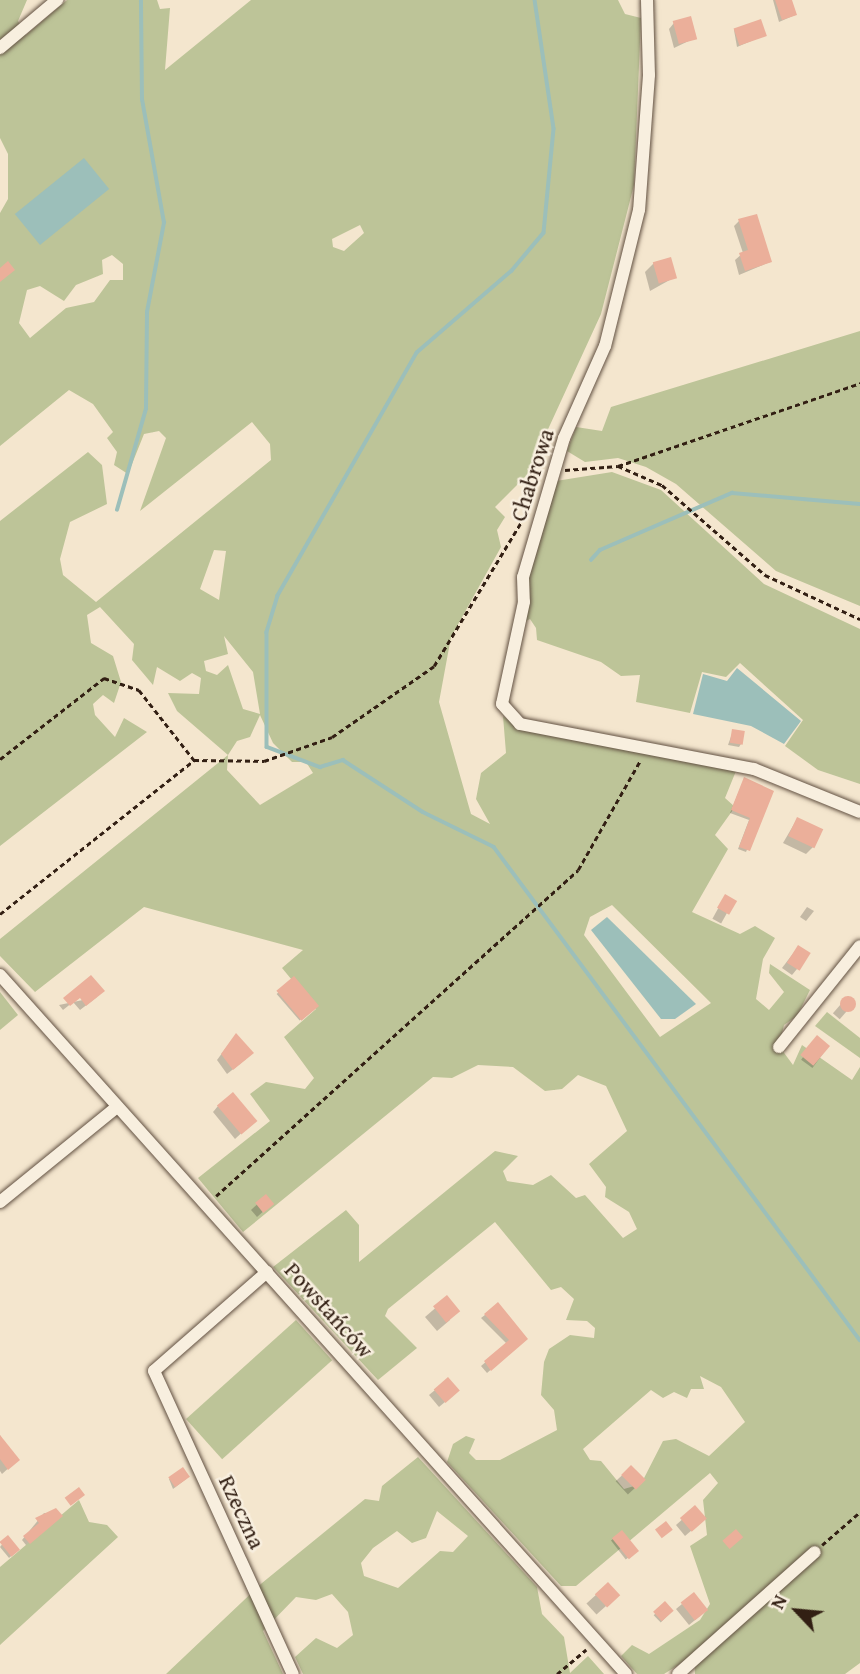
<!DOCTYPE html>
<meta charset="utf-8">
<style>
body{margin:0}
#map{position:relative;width:860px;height:1674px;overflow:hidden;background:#f4e6ce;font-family:"Gentium Book Plus",serif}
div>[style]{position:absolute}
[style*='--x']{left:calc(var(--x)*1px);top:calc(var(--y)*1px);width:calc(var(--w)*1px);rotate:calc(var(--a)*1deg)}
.green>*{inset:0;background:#bdc498;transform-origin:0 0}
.water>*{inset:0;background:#9cbfba;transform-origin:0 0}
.shadow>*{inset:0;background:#0003;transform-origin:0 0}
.stream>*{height:3.5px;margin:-1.75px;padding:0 1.75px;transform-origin:1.75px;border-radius:1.75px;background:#9cbfba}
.building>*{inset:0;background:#ebaf9a;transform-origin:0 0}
.round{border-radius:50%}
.path>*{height:2.5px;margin-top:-1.25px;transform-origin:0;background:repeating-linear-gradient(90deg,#321f13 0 5px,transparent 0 8.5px)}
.roads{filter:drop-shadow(0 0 2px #625142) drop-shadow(0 0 2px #625142)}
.minor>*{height:12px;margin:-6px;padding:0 6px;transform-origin:6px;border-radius:6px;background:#f8efdf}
span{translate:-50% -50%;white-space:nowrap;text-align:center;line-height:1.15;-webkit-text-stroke:5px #f8efdf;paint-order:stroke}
.street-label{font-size:23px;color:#321f13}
.north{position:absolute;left:762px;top:1576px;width:70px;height:70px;-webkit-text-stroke:5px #f8efdf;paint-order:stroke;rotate:296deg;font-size:19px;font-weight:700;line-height:28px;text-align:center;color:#321f13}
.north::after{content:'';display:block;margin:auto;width:24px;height:32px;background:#321f13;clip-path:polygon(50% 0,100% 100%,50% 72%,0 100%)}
</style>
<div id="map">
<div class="green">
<div style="clip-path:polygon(evenodd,0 0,27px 0,18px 21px,26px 35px,67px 0,157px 0,160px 9px,170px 8px,165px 70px,251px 0,618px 0,625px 14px,641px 18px,634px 185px,601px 314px,527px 475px,495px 507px,505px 517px,497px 530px,501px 547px,451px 637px,439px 702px,471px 814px,490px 824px,476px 799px,481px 773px,506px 753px,503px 716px,520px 729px,736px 771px,725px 798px,735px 807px,715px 835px,728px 849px,692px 912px,740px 934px,755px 926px,775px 938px,763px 959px,756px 999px,769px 1010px,784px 992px,769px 973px,770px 964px,810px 990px,797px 1016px,784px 1025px,779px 1046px,793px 1065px,802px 1045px,852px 1080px,860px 1067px,860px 1663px,845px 1674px,695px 1674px,694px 1655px,664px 1674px,637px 1674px,621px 1656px,632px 1645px,649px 1654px,700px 1620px,710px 1604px,690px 1546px,707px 1535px,703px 1500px,718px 1483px,710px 1473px,576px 1586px,561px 1586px,447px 1462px,453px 1444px,466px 1436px,475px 1439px,469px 1453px,476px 1460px,500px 1460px,557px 1430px,554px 1410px,541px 1395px,544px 1362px,549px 1349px,570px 1335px,594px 1338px,595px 1328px,587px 1321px,566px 1320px,574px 1299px,561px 1287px,551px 1290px,495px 1222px,388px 1309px,385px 1316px,417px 1348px,378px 1380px,273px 1267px,346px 1210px,359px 1225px,359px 1262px,495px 1151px,518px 1156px,503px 1171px,507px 1181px,533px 1185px,551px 1175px,576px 1198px,585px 1195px,623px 1238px,637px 1229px,629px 1212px,605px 1197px,606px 1187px,589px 1164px,627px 1131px,606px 1086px,578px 1075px,562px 1089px,545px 1091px,513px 1067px,478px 1065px,452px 1078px,433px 1077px,243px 1232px,198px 1178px,270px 1121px,250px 1094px,266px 1082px,305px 1089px,314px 1078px,284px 1037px,316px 1009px,282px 968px,303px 950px,144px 907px,35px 992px,0 956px,0 939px,228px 755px,177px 711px,168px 693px,199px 694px,201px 678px,192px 673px,180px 681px,157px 667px,153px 685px,132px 660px,134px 644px,100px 607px,87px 615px,91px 643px,113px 656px,121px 682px,114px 703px,103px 695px,93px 704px,95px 715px,115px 737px,124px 718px,147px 732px,0 846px,0 521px,88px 452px,102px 465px,107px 504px,70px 522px,60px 559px,63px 575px,96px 602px,271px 460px,270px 444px,252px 422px,140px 511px,166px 438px,159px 431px,144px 434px,128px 474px,114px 465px,117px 452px,107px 438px,113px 432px,93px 404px,69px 390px,0 446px,0 213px,8px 199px,8px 154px,0 138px,0 0,360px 225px,364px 233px,344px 251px,333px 247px,332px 239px,360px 225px,0 0,112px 255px,123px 264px,123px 280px,110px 280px,94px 302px,66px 308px,30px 338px,19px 323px,27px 290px,40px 286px,64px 301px,76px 285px,103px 274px,102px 260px,112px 255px,0 0,214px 550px,226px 551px,219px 600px,200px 589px,214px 550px,0 0,224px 636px,253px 672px,260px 714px,243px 709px,228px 665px,217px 675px,206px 671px,204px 661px,228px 654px,224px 636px,0 0,260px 715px,273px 743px,292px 762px,306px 762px,313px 773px,260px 805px,227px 770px,228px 755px,237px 741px,250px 737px,260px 715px,0 0,612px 905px,711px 1003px,660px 1037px,584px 935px,590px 917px,612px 905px,0 0,700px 1376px,721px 1387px,745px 1422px,709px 1456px,676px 1439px,663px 1441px,641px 1484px,624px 1489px,601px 1461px,590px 1460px,583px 1449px,651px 1390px,663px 1398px,674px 1392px,687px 1398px,691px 1389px,704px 1389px,700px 1376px)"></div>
<div style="clip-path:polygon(860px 331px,860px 606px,776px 571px,676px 484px,646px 467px,618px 458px,585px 462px,567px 451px,576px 427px,602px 431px,611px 407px)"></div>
<div style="clip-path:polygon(612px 472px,661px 490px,764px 584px,860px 629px,860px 784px,818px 770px,785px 746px,803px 720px,740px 663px,726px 677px,702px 672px,690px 713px,636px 702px,640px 675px,621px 676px,601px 662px,537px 640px,536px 628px,530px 619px,524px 622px,528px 577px,556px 481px)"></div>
<div style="clip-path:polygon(0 992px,18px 1015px,0 1030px)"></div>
<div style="clip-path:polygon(827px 1012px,860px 1038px,860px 1058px,815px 1026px)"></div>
<div style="left:296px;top:1320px;width:54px;height:148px;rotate:48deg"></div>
<div style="clip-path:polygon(evenodd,418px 1457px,537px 1587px,542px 1614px,564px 1637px,570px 1673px,588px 1656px,604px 1674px,303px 1674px,295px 1657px,316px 1638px,337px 1648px,353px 1635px,348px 1612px,332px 1594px,316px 1600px,296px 1597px,263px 1631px,283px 1674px,166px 1674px,262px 1583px,365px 1499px,379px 1501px,382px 1486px,418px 1457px,437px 1511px,468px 1536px,453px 1552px,440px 1551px,398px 1588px,364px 1576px,361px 1563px,373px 1548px,397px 1531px,412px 1543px,426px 1538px,437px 1511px)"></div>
<div style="clip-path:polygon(79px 1500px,89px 1522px,107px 1525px,118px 1537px,0 1645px,0 1567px)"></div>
</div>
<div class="water">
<div style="left:84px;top:158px;width:40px;height:89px;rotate:51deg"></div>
<div style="clip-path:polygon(737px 668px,801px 721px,784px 744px,751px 726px,693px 714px,703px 674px,727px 681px)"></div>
<div style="clip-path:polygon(607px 917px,696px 1004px,675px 1019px,661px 1019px,591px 930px)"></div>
</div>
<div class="shadow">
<div style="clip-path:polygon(773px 0,790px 0,795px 15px,779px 22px)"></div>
<div style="clip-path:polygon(674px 23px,695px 38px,674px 48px,669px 29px)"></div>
<div style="clip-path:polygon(734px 30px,765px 35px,737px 47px)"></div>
<div style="clip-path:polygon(739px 221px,770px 262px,739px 275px,735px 260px,743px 253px,734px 226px)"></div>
<div style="clip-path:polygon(654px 263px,675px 277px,650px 291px,645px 272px)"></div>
<div style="clip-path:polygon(733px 731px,741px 744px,739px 747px,728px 745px)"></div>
<div style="clip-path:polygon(744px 779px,772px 792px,746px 852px,738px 849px,749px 820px,730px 813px)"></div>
<div style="clip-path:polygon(797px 819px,813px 847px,806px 854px,783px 843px)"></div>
<div style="left:725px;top:896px;width:10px;height:26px;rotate:29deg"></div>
<div style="clip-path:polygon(807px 907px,814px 911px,806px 921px,800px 917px)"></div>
<div style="clip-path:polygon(798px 947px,797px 969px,792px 975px,782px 968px)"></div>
<div style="left:294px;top:979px;width:35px;height:23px;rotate:49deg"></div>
<div style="left:848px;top:996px;width:9px;height:23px;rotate:41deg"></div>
<div style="clip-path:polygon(97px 997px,80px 1010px,73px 1002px,63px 1010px,59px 1005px)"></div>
<div style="left:817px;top:1038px;width:14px;height:27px;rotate:36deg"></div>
<div style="clip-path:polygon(231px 1041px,246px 1059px,227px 1074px,217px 1060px)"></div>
<div style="clip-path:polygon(218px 1106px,249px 1126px,235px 1139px,213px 1112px)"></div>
<div style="clip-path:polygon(266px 1196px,266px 1209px,257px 1217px,251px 1210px)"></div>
<div style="clip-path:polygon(447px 1298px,450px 1320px,437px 1331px,425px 1317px)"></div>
<div style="clip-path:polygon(498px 1305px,526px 1339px,487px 1373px,481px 1366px,507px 1344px,481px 1318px)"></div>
<div style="clip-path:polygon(435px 1390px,452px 1396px,439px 1407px,429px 1395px)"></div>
<div style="clip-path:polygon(0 1435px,12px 1465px,2px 1474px,0 1471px)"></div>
<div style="left:631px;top:1467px;width:18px;height:21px;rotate:47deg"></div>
<div style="clip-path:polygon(169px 1479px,186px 1479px,173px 1489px)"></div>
<div style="clip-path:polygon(695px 1508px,699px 1524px,685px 1536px,676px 1525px)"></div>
<div style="clip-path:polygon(44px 1513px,60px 1516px,26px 1545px,22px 1540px)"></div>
<div style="left:622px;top:1532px;width:24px;height:14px;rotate:52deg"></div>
<div style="clip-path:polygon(8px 1537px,18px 1550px,9px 1558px,0 1547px)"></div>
<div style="left:608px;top:1584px;width:15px;height:29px;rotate:48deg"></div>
<div style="left:665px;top:1604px;width:10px;height:16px;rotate:45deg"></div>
<div style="clip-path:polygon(682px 1604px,700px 1616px,689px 1625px,676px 1609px)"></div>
</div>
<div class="stream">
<div style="--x:535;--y:0;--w:130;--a:81.6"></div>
<div style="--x:554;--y:129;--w:104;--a:95.5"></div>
<div style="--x:544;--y:233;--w:50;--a:130.1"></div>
<div style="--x:512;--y:271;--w:125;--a:139.2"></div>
<div style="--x:417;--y:353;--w:280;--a:119.8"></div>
<div style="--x:278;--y:596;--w:38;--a:107"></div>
<div style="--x:267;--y:632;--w:115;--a:90"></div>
<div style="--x:267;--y:747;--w:57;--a:20.7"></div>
<div style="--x:320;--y:767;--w:24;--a:-17"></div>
<div style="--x:343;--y:760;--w:95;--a:33"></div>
<div style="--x:423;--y:812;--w:79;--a:26.2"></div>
<div style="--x:494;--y:847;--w:614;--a:53.41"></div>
<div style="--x:117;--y:510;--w:105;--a:-74"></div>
<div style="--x:146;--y:409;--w:97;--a:-89.4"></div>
<div style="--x:147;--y:312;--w:91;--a:-79.2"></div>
<div style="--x:164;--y:223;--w:125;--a:-100.1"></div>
<div style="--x:142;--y:100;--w:100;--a:-90.6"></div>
<div style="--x:591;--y:560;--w:13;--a:-48"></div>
<div style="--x:600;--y:550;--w:144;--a:-23.4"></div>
<div style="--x:732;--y:493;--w:128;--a:4.9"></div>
</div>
<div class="building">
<div style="clip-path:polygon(775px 0,792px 0,797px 15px,782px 20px)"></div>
<div style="left:691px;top:16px;width:24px;height:19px;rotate:75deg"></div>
<div style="left:761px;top:19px;width:18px;height:29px;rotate:71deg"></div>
<div style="clip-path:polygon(757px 214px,772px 262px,745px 271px,739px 253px,748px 250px,738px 219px)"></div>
<div style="left:671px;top:257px;width:22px;height:19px;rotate:74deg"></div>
<div style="clip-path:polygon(8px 261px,15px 270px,0 282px,0 268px)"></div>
<div style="left:732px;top:729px;width:13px;height:14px;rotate:9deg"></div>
<div style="clip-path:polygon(744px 777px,774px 791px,750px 851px,739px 847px,750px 818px,731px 810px)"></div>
<div style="left:797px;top:817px;width:29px;height:21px;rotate:25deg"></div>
<div style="left:725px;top:894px;width:14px;height:16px;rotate:30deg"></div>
<div style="left:798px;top:945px;width:15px;height:21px;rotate:32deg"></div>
<div style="clip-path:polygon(91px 975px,105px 991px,86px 1006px,80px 998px,70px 1006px,63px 998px)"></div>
<div style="left:294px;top:976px;width:39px;height:23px;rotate:50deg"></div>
<div class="round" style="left:840px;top:996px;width:16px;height:16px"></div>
<div style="clip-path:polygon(236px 1033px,254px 1053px,233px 1070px,221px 1054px)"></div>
<div style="left:817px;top:1035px;width:17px;height:26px;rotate:40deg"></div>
<div style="left:233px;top:1092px;width:38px;height:21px;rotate:50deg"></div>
<div style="left:266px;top:1194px;width:13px;height:14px;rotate:51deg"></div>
<div style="left:447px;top:1295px;width:21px;height:18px;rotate:51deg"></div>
<div style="clip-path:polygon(498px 1302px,528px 1339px,491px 1371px,484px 1361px,509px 1340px,484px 1314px)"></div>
<div style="left:448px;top:1377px;width:18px;height:19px;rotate:49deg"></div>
<div style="clip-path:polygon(0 1435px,20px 1460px,8px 1470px,0 1459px)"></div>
<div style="left:631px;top:1465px;width:21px;height:14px;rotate:45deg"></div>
<div style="left:183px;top:1467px;width:12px;height:18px;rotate:55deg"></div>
<div style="left:79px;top:1487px;width:10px;height:18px;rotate:53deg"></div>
<div style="left:695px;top:1505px;width:18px;height:20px;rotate:49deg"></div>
<div style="clip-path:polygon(56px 1508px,63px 1516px,30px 1544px,23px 1536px,39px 1523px,35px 1518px)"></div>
<div style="left:666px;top:1521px;width:11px;height:14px;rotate:52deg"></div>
<div style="left:736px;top:1529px;width:11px;height:18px;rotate:49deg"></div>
<div style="left:622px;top:1530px;width:27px;height:13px;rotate:51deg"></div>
<div style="left:8px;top:1535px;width:19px;height:11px;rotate:51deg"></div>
<div style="left:608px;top:1582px;width:18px;height:18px;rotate:47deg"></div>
<div style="left:694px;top:1592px;width:23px;height:17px;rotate:52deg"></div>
<div style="left:665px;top:1601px;width:13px;height:16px;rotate:48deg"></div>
</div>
<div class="path">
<div style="--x:618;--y:466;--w:256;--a:-18.9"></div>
<div style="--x:565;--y:470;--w:53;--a:-4.3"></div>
<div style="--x:618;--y:466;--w:48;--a:23.4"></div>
<div style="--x:662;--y:485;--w:137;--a:41.1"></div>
<div style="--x:765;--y:575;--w:105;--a:24.9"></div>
<div style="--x:0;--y:759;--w:132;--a:-37.9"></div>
<div style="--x:104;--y:678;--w:37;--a:19"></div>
<div style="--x:139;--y:690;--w:89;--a:51.8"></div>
<div style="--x:0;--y:914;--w:248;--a:-38.4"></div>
<div style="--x:194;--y:760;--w:70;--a:0.8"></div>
<div style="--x:264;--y:761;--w:72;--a:-19.4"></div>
<div style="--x:332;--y:737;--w:124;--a:-34.8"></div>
<div style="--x:434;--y:666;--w:181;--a:-58.8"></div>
<div style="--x:216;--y:1196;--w:487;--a:-42"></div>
<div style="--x:578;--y:870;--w:125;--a:-60.4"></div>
<div style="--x:822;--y:1545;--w:50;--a:-41"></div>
<div style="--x:557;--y:1674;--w:38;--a:-40"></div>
</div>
<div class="roads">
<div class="minor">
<div style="--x:647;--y:0;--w:75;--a:88.5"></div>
<div style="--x:649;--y:75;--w:135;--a:94.2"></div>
<div style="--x:639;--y:210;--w:140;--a:104"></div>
<div style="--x:605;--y:346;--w:101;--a:114"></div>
<div style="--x:564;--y:438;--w:145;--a:106.4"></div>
<div style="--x:523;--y:577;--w:25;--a:88"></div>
<div style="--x:524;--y:602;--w:104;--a:102.2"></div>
<div style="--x:502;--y:704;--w:27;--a:48"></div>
<div style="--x:520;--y:724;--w:238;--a:10.9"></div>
<div style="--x:754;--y:769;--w:114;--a:22.1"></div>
<div style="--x:0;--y:48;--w:75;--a:-40.1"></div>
<div style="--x:0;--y:975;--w:938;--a:48.15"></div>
<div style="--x:779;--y:1047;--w:129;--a:-51.3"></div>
<div style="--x:0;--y:1202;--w:151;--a:-39.1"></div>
<div style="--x:267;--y:1272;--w:150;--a:138.8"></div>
<div style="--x:154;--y:1371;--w:333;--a:65.4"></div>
<div style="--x:678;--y:1674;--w:183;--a:-41.7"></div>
</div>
</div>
<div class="street-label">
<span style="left:532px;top:475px;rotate:-72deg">Chabrowa</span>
<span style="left:329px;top:1310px;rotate:48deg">Powstańców</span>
<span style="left:242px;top:1512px;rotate:65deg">Rzeczna</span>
</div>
<div class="north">N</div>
</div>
